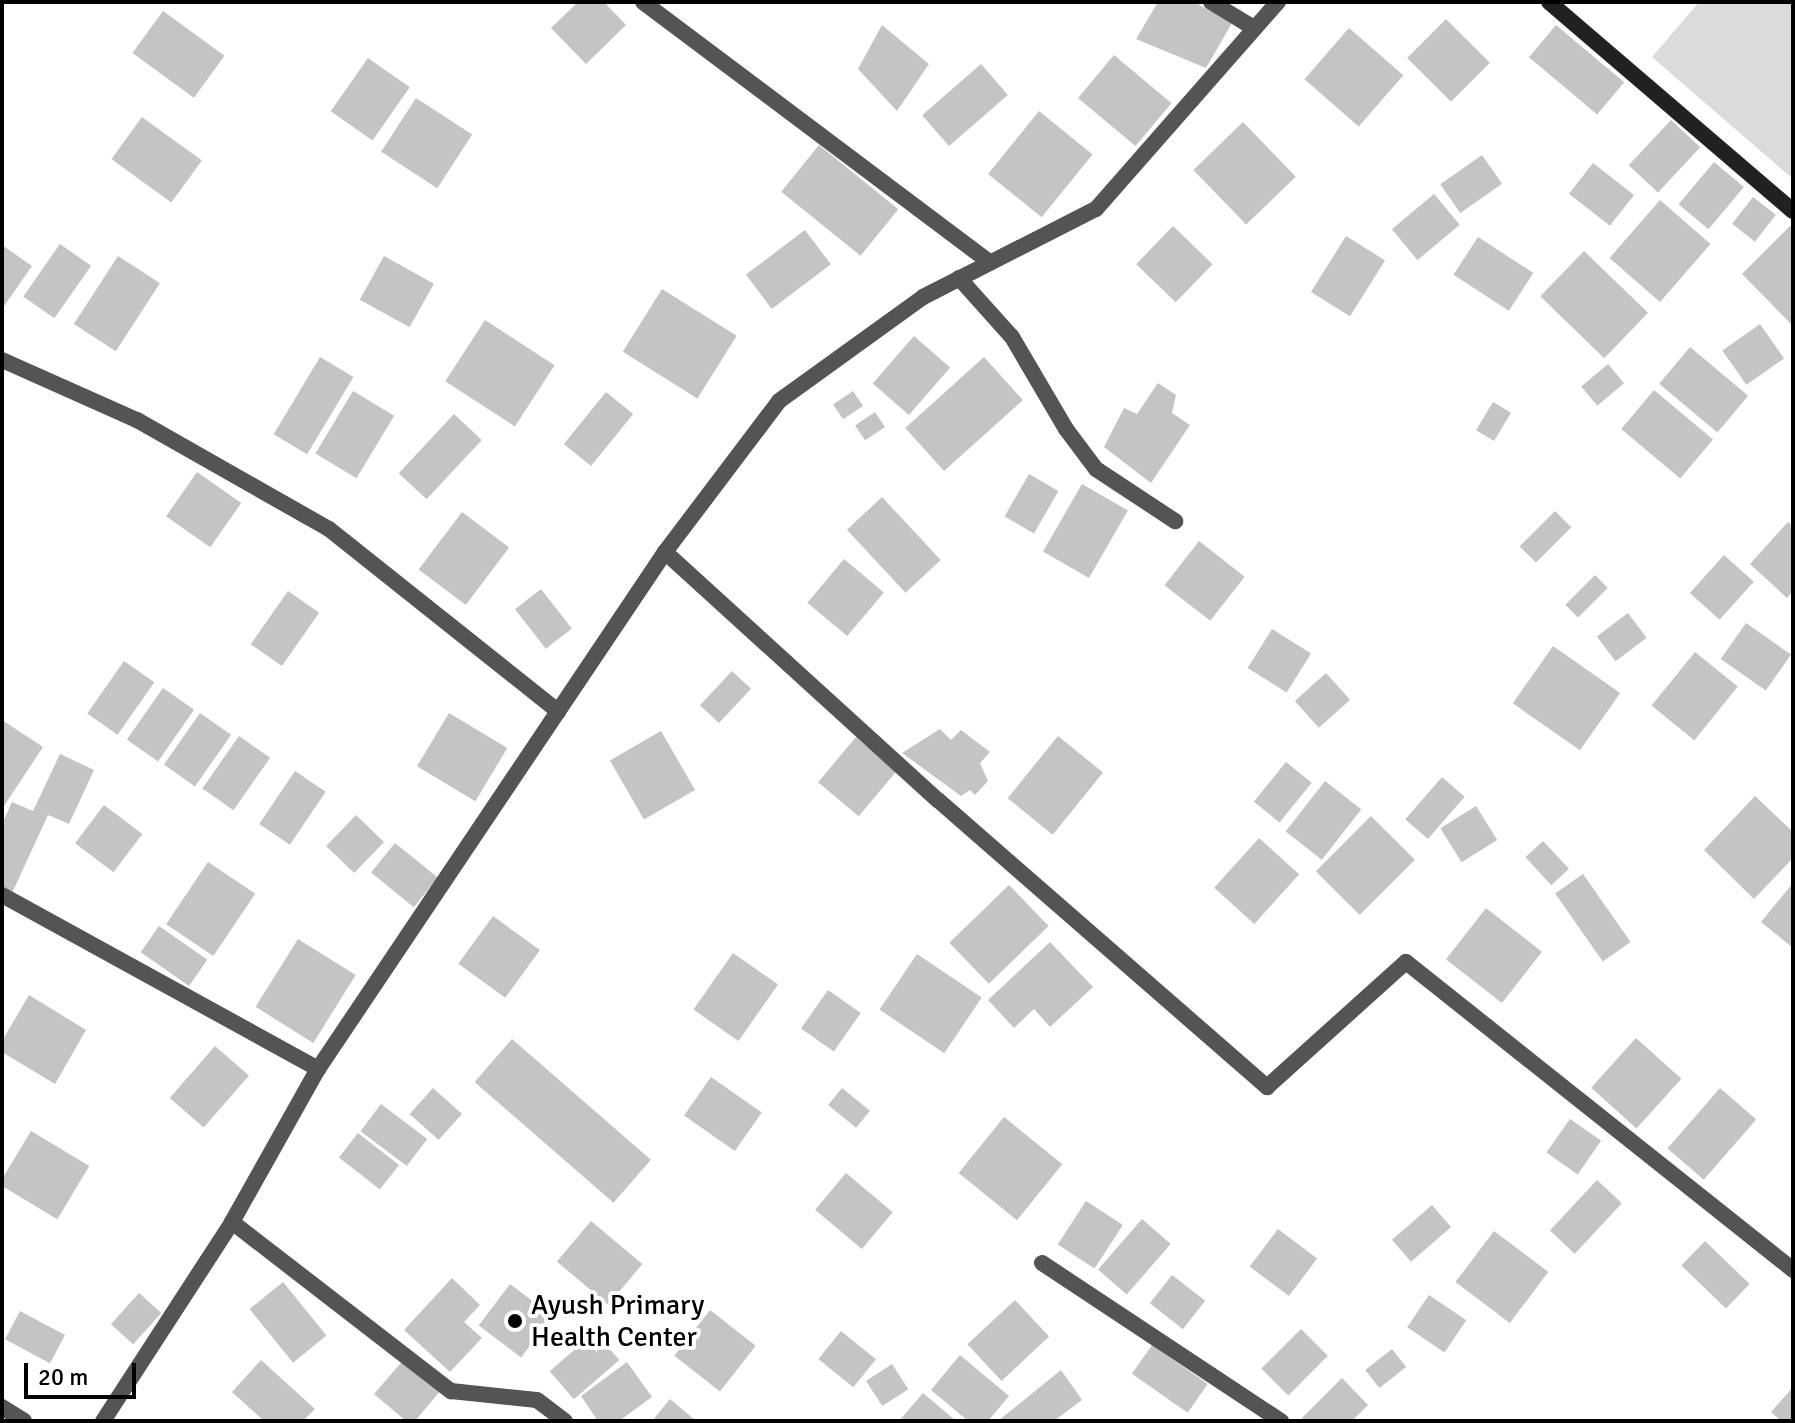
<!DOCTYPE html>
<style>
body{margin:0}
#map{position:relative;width:1795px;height:1423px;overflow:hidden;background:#fff;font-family:Signika,sans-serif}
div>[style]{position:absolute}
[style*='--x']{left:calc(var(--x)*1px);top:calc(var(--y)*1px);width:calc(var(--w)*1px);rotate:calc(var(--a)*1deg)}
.green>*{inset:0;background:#dbdbdb}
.building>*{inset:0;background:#c4c4c4;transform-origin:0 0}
.street>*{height:16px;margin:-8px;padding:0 8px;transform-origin:8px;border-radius:8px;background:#545454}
.secondary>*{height:16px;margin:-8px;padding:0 8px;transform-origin:8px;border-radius:8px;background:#212121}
.dots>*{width:22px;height:22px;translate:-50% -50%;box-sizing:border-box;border:4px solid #fff;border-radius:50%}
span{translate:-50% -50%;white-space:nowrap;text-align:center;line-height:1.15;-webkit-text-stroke:8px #fff;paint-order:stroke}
.poi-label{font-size:28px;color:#000}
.left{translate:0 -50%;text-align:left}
.frame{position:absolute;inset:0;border:4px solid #000;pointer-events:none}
.scale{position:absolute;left:24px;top:1363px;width:112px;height:36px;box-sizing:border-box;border:4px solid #000;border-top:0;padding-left:10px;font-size:24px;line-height:28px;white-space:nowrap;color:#000;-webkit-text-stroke:6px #fff;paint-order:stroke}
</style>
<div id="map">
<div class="green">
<div style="clip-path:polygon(1699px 2px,1793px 2px,1793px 179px,1652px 57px)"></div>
</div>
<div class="building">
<div style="clip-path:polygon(578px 2px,604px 2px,626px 25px,586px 64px,551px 28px)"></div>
<div style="clip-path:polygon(1158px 2px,1194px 2px,1232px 23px,1206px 68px,1136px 39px)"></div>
<div style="left:163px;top:11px;width:76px;height:52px;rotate:36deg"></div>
<div style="left:1446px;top:19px;width:62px;height:55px;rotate:45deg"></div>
<div style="clip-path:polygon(882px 25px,929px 64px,897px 111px,858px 69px)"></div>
<div style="left:1556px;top:25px;width:89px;height:42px;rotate:40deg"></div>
<div style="left:1349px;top:28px;width:72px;height:68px;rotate:41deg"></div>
<div style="left:1114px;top:55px;width:75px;height:56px;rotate:40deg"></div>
<div style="left:368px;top:58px;width:51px;height:65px;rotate:35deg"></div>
<div style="left:981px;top:64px;width:41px;height:78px;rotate:49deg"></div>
<div style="left:416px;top:98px;width:67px;height:64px;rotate:33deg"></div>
<div style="left:1039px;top:111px;width:69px;height:81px;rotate:39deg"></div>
<div style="left:142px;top:117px;width:74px;height:52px;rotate:36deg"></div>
<div style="left:1671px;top:120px;width:40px;height:62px;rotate:43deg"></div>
<div style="left:1243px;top:122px;width:76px;height:69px;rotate:46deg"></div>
<div style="left:819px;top:145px;width:102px;height:60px;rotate:39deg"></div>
<div style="left:1482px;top:155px;width:35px;height:51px;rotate:55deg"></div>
<div style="left:1714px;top:162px;width:39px;height:55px;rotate:40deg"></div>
<div style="left:1593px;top:163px;width:52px;height:39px;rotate:38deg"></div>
<div style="left:1434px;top:194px;width:40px;height:55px;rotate:50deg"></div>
<div style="left:1753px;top:197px;width:29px;height:34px;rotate:38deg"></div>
<div style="left:1660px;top:200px;width:67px;height:77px;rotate:41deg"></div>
<div style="left:1173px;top:226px;width:55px;height:53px;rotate:44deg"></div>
<div style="clip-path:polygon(1790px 226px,1793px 229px,1793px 326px,1742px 274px)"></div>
<div style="left:805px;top:230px;width:43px;height:74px;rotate:53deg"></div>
<div style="left:1346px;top:236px;width:46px;height:66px;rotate:32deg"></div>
<div style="left:1478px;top:237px;width:66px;height:45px;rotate:33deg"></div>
<div style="left:60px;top:244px;width:38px;height:64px;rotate:35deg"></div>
<div style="clip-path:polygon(2px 245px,32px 266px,2px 309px)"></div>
<div style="left:1584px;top:251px;width:89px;height:63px;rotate:44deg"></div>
<div style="left:118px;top:256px;width:50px;height:81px;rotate:33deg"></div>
<div style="left:384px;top:256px;width:57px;height:50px;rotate:29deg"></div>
<div style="left:662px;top:289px;width:88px;height:74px;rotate:32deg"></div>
<div style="left:485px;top:320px;width:83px;height:73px;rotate:33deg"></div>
<div style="left:1760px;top:324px;width:42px;height:46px;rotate:55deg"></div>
<div style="left:914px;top:336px;width:48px;height:63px;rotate:41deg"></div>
<div style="left:1690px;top:347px;width:76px;height:48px;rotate:40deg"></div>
<div style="left:320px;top:357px;width:39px;height:90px;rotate:31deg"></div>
<div style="left:984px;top:357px;width:58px;height:106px;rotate:48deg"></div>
<div style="left:1608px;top:364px;width:25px;height:35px;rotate:50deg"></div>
<div style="clip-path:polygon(1158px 383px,1176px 395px,1172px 413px,1190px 425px,1151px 483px,1104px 447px,1124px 408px,1137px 414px)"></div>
<div style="left:1654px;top:390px;width:77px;height:51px;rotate:40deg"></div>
<div style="left:353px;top:391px;width:48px;height:73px;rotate:31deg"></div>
<div style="left:853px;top:391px;width:18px;height:24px;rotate:56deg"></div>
<div style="left:606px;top:392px;width:35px;height:67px;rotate:39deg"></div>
<div style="left:1493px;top:402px;width:21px;height:33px;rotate:31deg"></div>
<div style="left:875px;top:412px;width:18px;height:24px;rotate:56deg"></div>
<div style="left:454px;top:414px;width:38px;height:81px;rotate:43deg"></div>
<div style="left:197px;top:472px;width:54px;height:54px;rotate:35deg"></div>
<div style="left:1029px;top:474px;width:34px;height:49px;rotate:30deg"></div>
<div style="left:1082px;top:484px;width:53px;height:78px;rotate:30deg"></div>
<div style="left:882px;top:497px;width:86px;height:48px;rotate:47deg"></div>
<div style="left:1555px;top:511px;width:23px;height:50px;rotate:45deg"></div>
<div style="left:462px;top:512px;width:59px;height:72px;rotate:37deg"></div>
<div style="clip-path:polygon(1788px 522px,1793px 527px,1793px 591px,1787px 598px,1750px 564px)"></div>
<div style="left:1199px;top:541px;width:58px;height:56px;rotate:38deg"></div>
<div style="left:1724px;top:555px;width:40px;height:51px;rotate:42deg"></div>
<div style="left:844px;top:559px;width:52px;height:57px;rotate:40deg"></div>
<div style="left:1595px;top:575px;width:18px;height:42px;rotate:45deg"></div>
<div style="left:541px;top:589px;width:50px;height:33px;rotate:52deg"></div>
<div style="left:288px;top:591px;width:38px;height:65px;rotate:35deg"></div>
<div style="left:1628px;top:613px;width:31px;height:39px;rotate:53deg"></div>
<div style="left:1746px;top:623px;width:55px;height:44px;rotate:35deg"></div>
<div style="left:1272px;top:629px;width:46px;height:46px;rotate:32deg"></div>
<div style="left:1553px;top:646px;width:82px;height:70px;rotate:35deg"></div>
<div style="left:1695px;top:652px;width:55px;height:69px;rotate:39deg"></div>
<div style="left:124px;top:661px;width:37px;height:64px;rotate:35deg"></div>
<div style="left:732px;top:671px;width:26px;height:47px;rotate:43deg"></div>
<div style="left:1326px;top:673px;width:36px;height:42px;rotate:48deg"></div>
<div style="left:163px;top:688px;width:38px;height:63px;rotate:35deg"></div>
<div style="left:200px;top:713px;width:38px;height:63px;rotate:35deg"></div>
<div style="left:449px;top:713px;width:68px;height:62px;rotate:31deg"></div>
<div style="clip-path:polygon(2px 720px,43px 747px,2px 809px)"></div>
<div style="clip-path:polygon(940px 729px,951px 740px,961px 730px,990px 752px,980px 763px,988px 781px,975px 795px,970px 790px,961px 796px,902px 753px)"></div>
<div style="left:661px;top:731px;width:68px;height:59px;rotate:60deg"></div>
<div style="left:239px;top:736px;width:38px;height:64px;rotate:35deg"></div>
<div style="left:1058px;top:736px;width:58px;height:80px;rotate:39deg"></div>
<div style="left:856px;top:737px;width:53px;height:59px;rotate:40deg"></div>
<div style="clip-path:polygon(60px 754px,94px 770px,69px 824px,48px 815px,12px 893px,2px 889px,2px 824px,12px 802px,33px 811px)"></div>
<div style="left:1286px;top:762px;width:33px;height:51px;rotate:39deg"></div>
<div style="left:295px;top:771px;width:37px;height:64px;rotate:34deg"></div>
<div style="left:1442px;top:777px;width:30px;height:56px;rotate:41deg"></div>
<div style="left:1325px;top:781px;width:46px;height:64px;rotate:38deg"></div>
<div style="clip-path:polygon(1755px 796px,1793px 832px,1793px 858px,1754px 899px,1704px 850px)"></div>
<div style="left:104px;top:805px;width:48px;height:48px;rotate:37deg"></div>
<div style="left:1476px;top:806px;width:40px;height:42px;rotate:58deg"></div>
<div style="left:356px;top:815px;width:39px;height:43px;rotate:44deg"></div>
<div style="left:1371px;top:816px;width:62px;height:78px;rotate:45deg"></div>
<div style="left:1259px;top:838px;width:54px;height:67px;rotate:42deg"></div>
<div style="left:1543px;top:841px;width:38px;height:24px;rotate:47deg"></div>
<div style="left:395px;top:843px;width:55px;height:38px;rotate:39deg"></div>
<div style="left:208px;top:862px;width:57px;height:75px;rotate:34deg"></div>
<div style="left:1583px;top:874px;width:83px;height:34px;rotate:55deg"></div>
<div style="clip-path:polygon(1793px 883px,1793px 948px,1761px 922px)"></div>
<div style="left:1009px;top:885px;width:57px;height:83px;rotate:46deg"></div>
<div style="left:1486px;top:908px;width:71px;height:65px;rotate:38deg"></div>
<div style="left:493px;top:916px;width:58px;height:59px;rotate:36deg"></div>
<div style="left:159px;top:926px;width:59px;height:32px;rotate:35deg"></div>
<div style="left:298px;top:939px;width:68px;height:80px;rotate:32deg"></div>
<div style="clip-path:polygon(1050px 942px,1093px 987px,1050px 1027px,1034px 1009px,1014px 1028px,988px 1000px)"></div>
<div style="left:733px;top:953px;width:55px;height:69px;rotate:35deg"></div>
<div style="left:917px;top:954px;width:78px;height:67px;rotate:34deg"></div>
<div style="left:828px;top:990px;width:40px;height:47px;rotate:35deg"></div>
<div style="clip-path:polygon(29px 995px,86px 1030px,55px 1084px,2px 1052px,2px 1041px)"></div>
<div style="left:1636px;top:1038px;width:61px;height:67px;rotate:42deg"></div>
<div style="left:512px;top:1039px;width:184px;height:57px;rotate:41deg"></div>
<div style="left:215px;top:1046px;width:45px;height:69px;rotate:41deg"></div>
<div style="left:711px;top:1077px;width:62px;height:47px;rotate:35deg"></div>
<div style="left:433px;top:1088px;width:39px;height:35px;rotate:42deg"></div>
<div style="left:842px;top:1088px;width:36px;height:22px;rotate:39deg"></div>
<div style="left:1720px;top:1088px;width:48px;height:80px;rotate:41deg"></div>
<div style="left:381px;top:1104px;width:58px;height:34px;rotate:37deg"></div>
<div style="left:1004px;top:1117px;width:75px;height:72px;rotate:39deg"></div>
<div style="left:1570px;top:1119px;width:38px;height:41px;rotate:35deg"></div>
<div style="left:31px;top:1131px;width:68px;height:62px;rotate:31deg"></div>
<div style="left:358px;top:1133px;width:52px;height:31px;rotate:38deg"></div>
<div style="left:846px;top:1173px;width:61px;height:48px;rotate:40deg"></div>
<div style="left:1597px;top:1180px;width:34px;height:69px;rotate:43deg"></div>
<div style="left:1086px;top:1201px;width:44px;height:52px;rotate:33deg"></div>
<div style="left:1432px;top:1205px;width:29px;height:53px;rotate:49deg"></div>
<div style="left:1142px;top:1219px;width:38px;height:67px;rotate:41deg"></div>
<div style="left:591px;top:1221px;width:67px;height:53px;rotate:40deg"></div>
<div style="left:1278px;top:1229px;width:49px;height:47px;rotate:37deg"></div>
<div style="left:1494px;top:1231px;width:68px;height:64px;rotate:37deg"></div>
<div style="left:1705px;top:1241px;width:62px;height:34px;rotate:44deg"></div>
<div style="left:1172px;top:1275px;width:42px;height:36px;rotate:38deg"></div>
<div style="clip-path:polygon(452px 1278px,480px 1305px,464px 1322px,482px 1338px,450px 1372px,404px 1330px)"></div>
<div style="left:283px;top:1282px;width:69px;height:43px;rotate:51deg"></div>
<div style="left:510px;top:1284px;width:53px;height:52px;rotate:37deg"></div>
<div style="left:139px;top:1293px;width:30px;height:42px;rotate:42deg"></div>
<div style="left:1429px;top:1295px;width:45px;height:39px;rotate:34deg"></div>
<div style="left:1015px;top:1300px;width:50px;height:65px;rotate:47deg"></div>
<div style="left:710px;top:1310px;width:58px;height:58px;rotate:38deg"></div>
<div style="left:20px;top:1311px;width:51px;height:32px;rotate:28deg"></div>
<div style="left:1301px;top:1329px;width:38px;height:56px;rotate:45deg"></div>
<div style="left:841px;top:1331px;width:45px;height:36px;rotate:39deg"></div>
<div style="left:595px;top:1332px;width:37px;height:60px;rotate:49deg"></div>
<div style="left:1152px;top:1345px;width:68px;height:35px;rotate:35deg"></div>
<div style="left:1392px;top:1349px;width:23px;height:34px;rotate:52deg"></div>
<div style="clip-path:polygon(960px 1355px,1009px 1396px,988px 1421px,968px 1421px,931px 1390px)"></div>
<div style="clip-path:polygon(405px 1358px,442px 1389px,415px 1421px,406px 1421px,374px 1394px)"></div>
<div style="clip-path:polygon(261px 1360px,315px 1409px,303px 1421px,264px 1421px,232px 1392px)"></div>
<div style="clip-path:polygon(627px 1362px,652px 1397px,619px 1421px,598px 1421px,581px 1396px)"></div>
<div style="left:892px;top:1364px;width:30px;height:31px;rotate:57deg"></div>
<div style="clip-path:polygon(1061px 1370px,1082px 1400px,1054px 1421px,998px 1421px)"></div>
<div style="clip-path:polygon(1342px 1378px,1368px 1405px,1352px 1421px,1305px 1421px,1302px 1418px)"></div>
<div style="clip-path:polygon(1793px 1387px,1793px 1421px,1781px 1421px,1771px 1412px)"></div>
<div style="clip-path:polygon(923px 1393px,956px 1421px,899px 1421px)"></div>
<div style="clip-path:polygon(670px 1399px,696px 1421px,652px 1421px)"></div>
</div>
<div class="street">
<div style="--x:643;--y:2;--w:434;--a:36.9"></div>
<div style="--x:1211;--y:2;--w:50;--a:31.2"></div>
<div style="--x:959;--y:278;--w:79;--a:48.1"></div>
<div style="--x:1012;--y:337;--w:107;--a:59.6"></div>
<div style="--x:1066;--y:429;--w:50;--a:53.1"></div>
<div style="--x:1096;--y:469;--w:95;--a:33.4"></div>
<div style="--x:2;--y:360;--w:148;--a:24"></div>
<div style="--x:137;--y:420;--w:221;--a:29.6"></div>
<div style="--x:329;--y:529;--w:293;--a:38.5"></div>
<div style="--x:665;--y:552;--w:369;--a:42.3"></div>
<div style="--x:938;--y:800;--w:437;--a:41.1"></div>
<div style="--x:1267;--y:1087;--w:187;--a:-42"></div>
<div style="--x:1406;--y:962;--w:495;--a:38.5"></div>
<div style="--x:2;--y:895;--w:361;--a:28.8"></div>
<div style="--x:232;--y:1222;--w:277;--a:37.7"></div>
<div style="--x:451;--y:1391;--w:86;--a:6"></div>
<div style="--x:537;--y:1400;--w:35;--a:37"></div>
<div style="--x:1042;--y:1263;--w:287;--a:33.5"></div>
<div style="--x:2;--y:1407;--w:26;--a:32"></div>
<div style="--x:103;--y:1421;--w:237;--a:-57"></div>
<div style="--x:232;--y:1222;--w:176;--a:-60.7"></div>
<div style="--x:318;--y:1069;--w:623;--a:-56.13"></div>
<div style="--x:665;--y:552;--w:189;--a:-52.9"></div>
<div style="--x:779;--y:401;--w:178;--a:-35.8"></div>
<div style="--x:923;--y:297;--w:194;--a:-27"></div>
<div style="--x:1096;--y:209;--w:276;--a:-48.7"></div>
</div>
<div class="secondary">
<div style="--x:1549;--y:2;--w:321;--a:40.6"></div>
</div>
<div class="dots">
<div style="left:515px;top:1321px;background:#000"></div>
</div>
<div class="poi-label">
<span class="left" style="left:531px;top:1321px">Ayush Primary<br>Health Center</span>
</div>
<div class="frame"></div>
<div class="scale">20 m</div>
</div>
